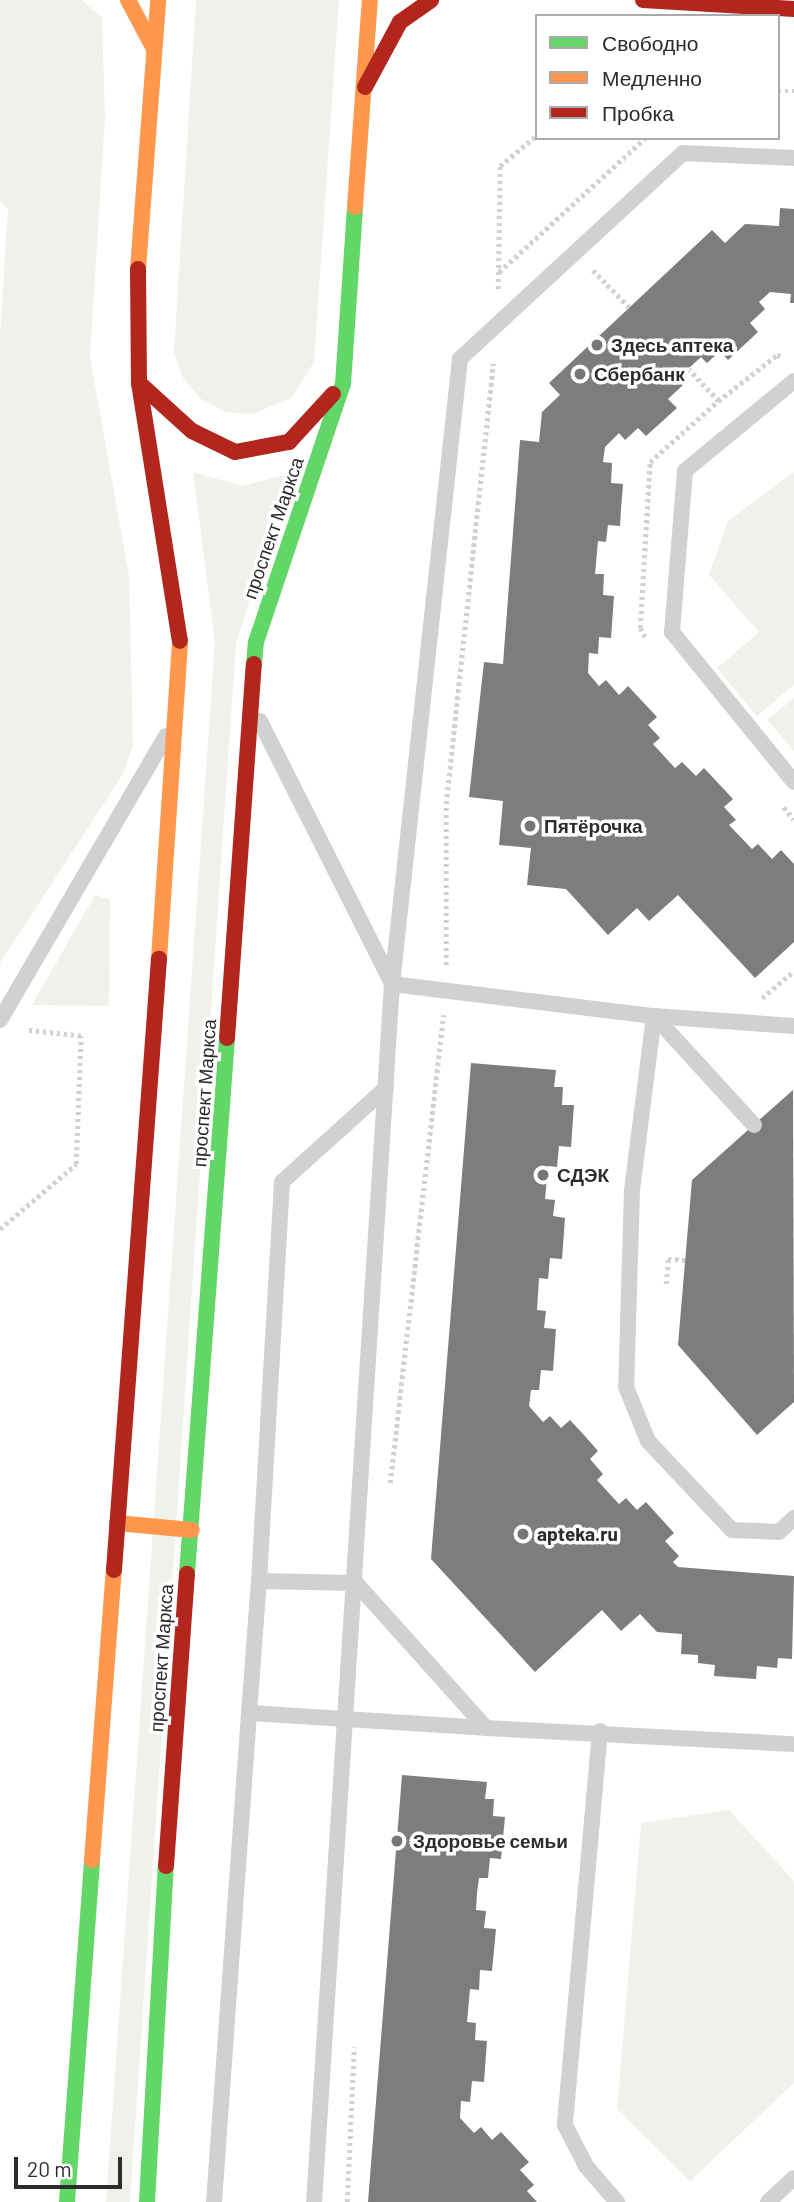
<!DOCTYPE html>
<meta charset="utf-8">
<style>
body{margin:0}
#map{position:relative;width:794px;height:2202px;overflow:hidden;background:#fff;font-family:Barlow,sans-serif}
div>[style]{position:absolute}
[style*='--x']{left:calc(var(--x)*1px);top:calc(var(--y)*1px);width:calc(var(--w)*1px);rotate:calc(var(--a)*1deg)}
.green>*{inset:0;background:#eef2eb}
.building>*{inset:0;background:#7d7d7d}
.path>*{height:4.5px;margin-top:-2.25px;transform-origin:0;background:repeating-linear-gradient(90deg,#d1d1d1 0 3.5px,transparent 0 7px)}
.lane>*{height:16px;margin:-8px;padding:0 8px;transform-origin:8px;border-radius:8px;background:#d1d1d1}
.fast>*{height:16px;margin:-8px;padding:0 8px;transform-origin:8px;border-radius:8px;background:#63d668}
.slow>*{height:16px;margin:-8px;padding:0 8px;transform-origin:8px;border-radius:8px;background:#ff974d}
.jam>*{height:16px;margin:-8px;padding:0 8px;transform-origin:8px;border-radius:8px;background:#b3261e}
.dots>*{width:19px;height:19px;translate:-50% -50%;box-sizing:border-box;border:4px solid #fff;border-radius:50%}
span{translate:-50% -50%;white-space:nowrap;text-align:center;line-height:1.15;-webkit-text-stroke:7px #fff;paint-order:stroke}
.poi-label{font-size:19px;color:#2c2c2c;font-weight:700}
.left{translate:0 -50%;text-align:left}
.street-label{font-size:19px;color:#2c2c2c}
.legend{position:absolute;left:535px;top:14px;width:245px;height:126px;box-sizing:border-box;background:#fff;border:2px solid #ababab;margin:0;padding:9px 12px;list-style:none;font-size:21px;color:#2c2c2c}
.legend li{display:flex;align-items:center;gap:14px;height:35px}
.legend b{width:35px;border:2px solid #ababab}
.scale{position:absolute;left:14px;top:2157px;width:108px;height:32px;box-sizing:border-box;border:4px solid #2c2c2c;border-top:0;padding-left:9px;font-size:21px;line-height:24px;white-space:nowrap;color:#2c2c2c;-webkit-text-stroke:5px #fff;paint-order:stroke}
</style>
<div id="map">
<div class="green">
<div style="clip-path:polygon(0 0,81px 0,102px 17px,105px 118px,90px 357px,129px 576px,133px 745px,123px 774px,0 963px,0 335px,8px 209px,0 201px)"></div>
<div style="clip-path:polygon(196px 0,339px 0,314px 362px,292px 397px,253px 414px,226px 412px,201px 399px,183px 378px,174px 351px)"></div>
<div style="clip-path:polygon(193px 472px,242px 486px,292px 473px,236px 643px,130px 2202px,106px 2202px,215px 642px)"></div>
<div style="clip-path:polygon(794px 472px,794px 685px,757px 716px,717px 668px,759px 632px,709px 575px,728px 521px)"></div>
<div style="clip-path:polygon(794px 698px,794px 751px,767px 720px)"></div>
<div style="clip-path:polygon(95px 895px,110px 899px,109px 1006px,32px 1005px)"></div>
<div style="clip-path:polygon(729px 1810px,794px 1881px,794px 2083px,690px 2181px,617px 2109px,641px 1823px)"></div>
</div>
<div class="building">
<div style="clip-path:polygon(780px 208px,794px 209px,794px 303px,790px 303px,791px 294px,770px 292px,759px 302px,765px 309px,750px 323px,758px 332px,728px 360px,720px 351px,707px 363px,701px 357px,677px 379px,683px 385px,668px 399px,677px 408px,646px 436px,638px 428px,625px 440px,619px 433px,605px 447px,603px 462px,612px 463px,611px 483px,623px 484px,621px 509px,620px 526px,608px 525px,606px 542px,598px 541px,595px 574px,604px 574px,603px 595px,614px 596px,611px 638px,599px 637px,598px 654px,589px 653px,588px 673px,599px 686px,606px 680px,619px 695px,628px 686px,643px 702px,657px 717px,648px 725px,660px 738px,653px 744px,675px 768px,682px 762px,696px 776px,704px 768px,719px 784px,733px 799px,724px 807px,736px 820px,729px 825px,752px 849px,758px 844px,772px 859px,781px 850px,794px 864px,794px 942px,755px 978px,678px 895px,649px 921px,637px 908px,608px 935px,566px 889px,527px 885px,531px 848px,499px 845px,503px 801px,469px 797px,484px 662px,503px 664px,520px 440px,539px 442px,542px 412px,560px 395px,549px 383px,712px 230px,725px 243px,745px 224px,779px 226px)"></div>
<div style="clip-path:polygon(471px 1063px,556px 1070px,554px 1087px,563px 1087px,562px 1105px,574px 1105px,571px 1147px,559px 1146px,557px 1167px,548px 1166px,545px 1199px,555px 1200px,553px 1216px,565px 1218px,562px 1259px,550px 1258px,548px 1279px,539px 1278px,537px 1310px,546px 1311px,544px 1328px,556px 1329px,553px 1371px,541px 1370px,539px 1390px,531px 1390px,529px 1406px,543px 1422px,550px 1416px,561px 1428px,570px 1420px,584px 1435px,598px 1451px,590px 1459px,603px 1474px,597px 1480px,607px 1491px,619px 1504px,626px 1498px,637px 1510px,646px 1502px,674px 1533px,665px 1541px,679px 1556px,673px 1562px,678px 1567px,794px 1576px,792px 1659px,778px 1658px,777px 1668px,757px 1666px,756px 1679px,714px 1676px,715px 1665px,698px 1663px,698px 1655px,681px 1654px,682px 1634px,657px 1632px,640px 1614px,621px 1631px,602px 1610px,535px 1672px,431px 1559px)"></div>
<div style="clip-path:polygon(793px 1090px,794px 1402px,757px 1435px,678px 1345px,692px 1180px)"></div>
<div style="clip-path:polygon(402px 1775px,487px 1782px,485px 1799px,494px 1799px,493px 1816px,505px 1817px,501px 1859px,490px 1858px,488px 1878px,479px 1878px,477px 1893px,476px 1910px,486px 1911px,484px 1928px,496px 1929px,492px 1971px,480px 1970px,479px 1990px,470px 1989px,467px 2022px,476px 2023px,475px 2040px,487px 2041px,484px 2082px,472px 2081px,470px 2102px,461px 2101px,460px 2118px,474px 2133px,481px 2127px,492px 2140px,501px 2132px,529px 2162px,520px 2170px,534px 2185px,527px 2191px,537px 2202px,368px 2202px)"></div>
</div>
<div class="path">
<div style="--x:778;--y:91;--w:16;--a:0"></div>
<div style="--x:593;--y:270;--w:52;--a:45.8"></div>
<div style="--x:499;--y:272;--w:198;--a:-42.5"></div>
<div style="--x:498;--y:289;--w:123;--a:-89.1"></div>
<div style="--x:500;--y:166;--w:48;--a:-40"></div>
<div style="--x:688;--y:368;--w:45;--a:46.8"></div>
<div style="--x:645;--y:637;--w:10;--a:-119"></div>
<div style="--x:640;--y:628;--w:166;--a:-86.6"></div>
<div style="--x:650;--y:462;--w:91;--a:-41.9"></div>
<div style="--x:718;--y:401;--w:75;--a:-37.9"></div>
<div style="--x:777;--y:355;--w:5;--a:11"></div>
<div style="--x:784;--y:807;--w:16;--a:52"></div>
<div style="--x:446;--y:965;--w:161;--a:-90"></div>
<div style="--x:446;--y:804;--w:443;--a:-83.9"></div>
<div style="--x:762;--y:998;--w:42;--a:-40.2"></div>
<div style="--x:0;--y:1229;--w:100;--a:-40.5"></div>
<div style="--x:76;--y:1164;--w:128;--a:-87.8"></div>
<div style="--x:81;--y:1036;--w:56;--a:-173.9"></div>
<div style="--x:666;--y:1284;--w:25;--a:-85"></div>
<div style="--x:668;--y:1259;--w:17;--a:3"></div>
<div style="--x:390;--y:1483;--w:471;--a:-83.5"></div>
<div style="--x:347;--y:2202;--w:155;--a:-87.4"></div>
</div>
<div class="lane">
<div style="--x:794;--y:158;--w:111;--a:-177.4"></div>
<div style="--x:683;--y:153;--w:304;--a:137.3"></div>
<div style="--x:460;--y:359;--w:629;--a:96.21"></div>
<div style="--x:392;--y:984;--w:264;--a:7"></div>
<div style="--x:654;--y:1016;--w:140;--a:4.1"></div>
<div style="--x:794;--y:381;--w:141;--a:140.5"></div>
<div style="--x:685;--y:471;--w:162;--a:94.6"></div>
<div style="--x:672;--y:632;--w:193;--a:50.9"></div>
<div style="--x:260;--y:721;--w:294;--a:63.3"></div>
<div style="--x:392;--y:984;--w:1220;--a:93.66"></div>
<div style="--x:0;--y:1020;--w:329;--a:-59.7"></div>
<div style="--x:386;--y:1088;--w:140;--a:137.9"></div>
<div style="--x:282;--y:1182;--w:400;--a:93.3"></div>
<div style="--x:259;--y:1581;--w:97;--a:1.2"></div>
<div style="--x:356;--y:1583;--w:195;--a:48.1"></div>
<div style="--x:486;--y:1728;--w:308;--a:3"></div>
<div style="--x:754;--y:1125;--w:148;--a:-132.5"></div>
<div style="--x:654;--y:1016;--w:175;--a:97.2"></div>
<div style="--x:632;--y:1190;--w:197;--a:91.7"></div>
<div style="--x:626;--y:1387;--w:58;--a:67.8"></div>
<div style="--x:648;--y:1441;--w:122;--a:46.7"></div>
<div style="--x:732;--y:1530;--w:47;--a:2.4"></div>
<div style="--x:779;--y:1532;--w:21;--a:-43"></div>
<div style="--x:249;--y:1713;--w:132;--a:-85.7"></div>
<div style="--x:600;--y:1731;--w:396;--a:95.1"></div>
<div style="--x:565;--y:2125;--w:46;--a:62.9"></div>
<div style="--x:586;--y:2166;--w:48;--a:49.3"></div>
<div style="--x:214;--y:2202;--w:490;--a:-85.9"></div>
<div style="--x:249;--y:1713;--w:237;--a:3.6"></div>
<div style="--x:768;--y:2202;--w:35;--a:-43"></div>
</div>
<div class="fast">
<div style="--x:254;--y:664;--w:22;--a:-85"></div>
<div style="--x:256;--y:642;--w:272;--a:-71.4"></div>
<div style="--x:343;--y:384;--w:177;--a:-86.1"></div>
<div style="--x:187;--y:1574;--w:537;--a:-85.73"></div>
<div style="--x:67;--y:2202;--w:343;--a:-85.8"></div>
<div style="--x:147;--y:2202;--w:337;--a:-86.8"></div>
</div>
<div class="slow">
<div style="--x:128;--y:0;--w:55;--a:62"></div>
<div style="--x:355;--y:207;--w:208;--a:-85.9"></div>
<div style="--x:138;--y:269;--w:270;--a:-85.7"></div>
<div style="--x:159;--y:959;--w:319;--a:-86.2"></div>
<div style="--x:117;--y:1523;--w:75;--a:5.3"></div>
<div style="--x:92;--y:1860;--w:291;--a:-85.7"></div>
</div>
<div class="jam">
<div style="--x:643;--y:0;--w:151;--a:3.4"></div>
<div style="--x:365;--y:87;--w:74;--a:-61.7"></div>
<div style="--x:400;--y:22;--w:38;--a:-35"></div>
<div style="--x:138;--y:269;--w:114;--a:89.5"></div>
<div style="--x:139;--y:383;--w:261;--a:81"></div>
<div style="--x:139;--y:383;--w:72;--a:42.2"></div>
<div style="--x:192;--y:431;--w:48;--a:26"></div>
<div style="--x:235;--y:452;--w:55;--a:-10.5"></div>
<div style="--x:289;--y:442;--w:65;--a:-47.5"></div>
<div style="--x:227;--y:1038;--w:375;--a:-85.9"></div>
<div style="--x:114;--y:1570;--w:613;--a:-85.79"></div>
<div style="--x:166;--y:1866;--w:293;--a:-85.9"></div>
</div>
<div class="dots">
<div style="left:597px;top:345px;background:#767676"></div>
<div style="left:580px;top:374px;background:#767676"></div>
<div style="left:530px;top:826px;background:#767676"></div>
<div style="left:543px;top:1175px;background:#767676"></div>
<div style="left:523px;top:1534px;background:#767676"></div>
<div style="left:397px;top:1841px;background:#767676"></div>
</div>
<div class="poi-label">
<span class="left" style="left:611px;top:345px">Здесь аптека</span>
<span class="left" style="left:594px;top:374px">Сбербанк</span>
<span class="left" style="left:544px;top:826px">Пятёрочка</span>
<span class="left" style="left:557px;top:1175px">СДЭК</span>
<span class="left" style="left:537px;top:1534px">apteka.ru</span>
<span class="left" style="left:413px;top:1841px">Здоровье семьи</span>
</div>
<div class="street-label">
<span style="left:273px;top:528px;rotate:-71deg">проспект Маркса</span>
<span style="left:204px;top:1093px;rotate:-86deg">проспект Маркса</span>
<span style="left:161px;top:1658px;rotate:-86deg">проспект Маркса</span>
</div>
<ul class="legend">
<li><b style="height:9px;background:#63d668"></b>Свободно</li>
<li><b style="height:9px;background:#ff974d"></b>Медленно</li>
<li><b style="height:9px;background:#b3261e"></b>Пробка</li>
</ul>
<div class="scale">20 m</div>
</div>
